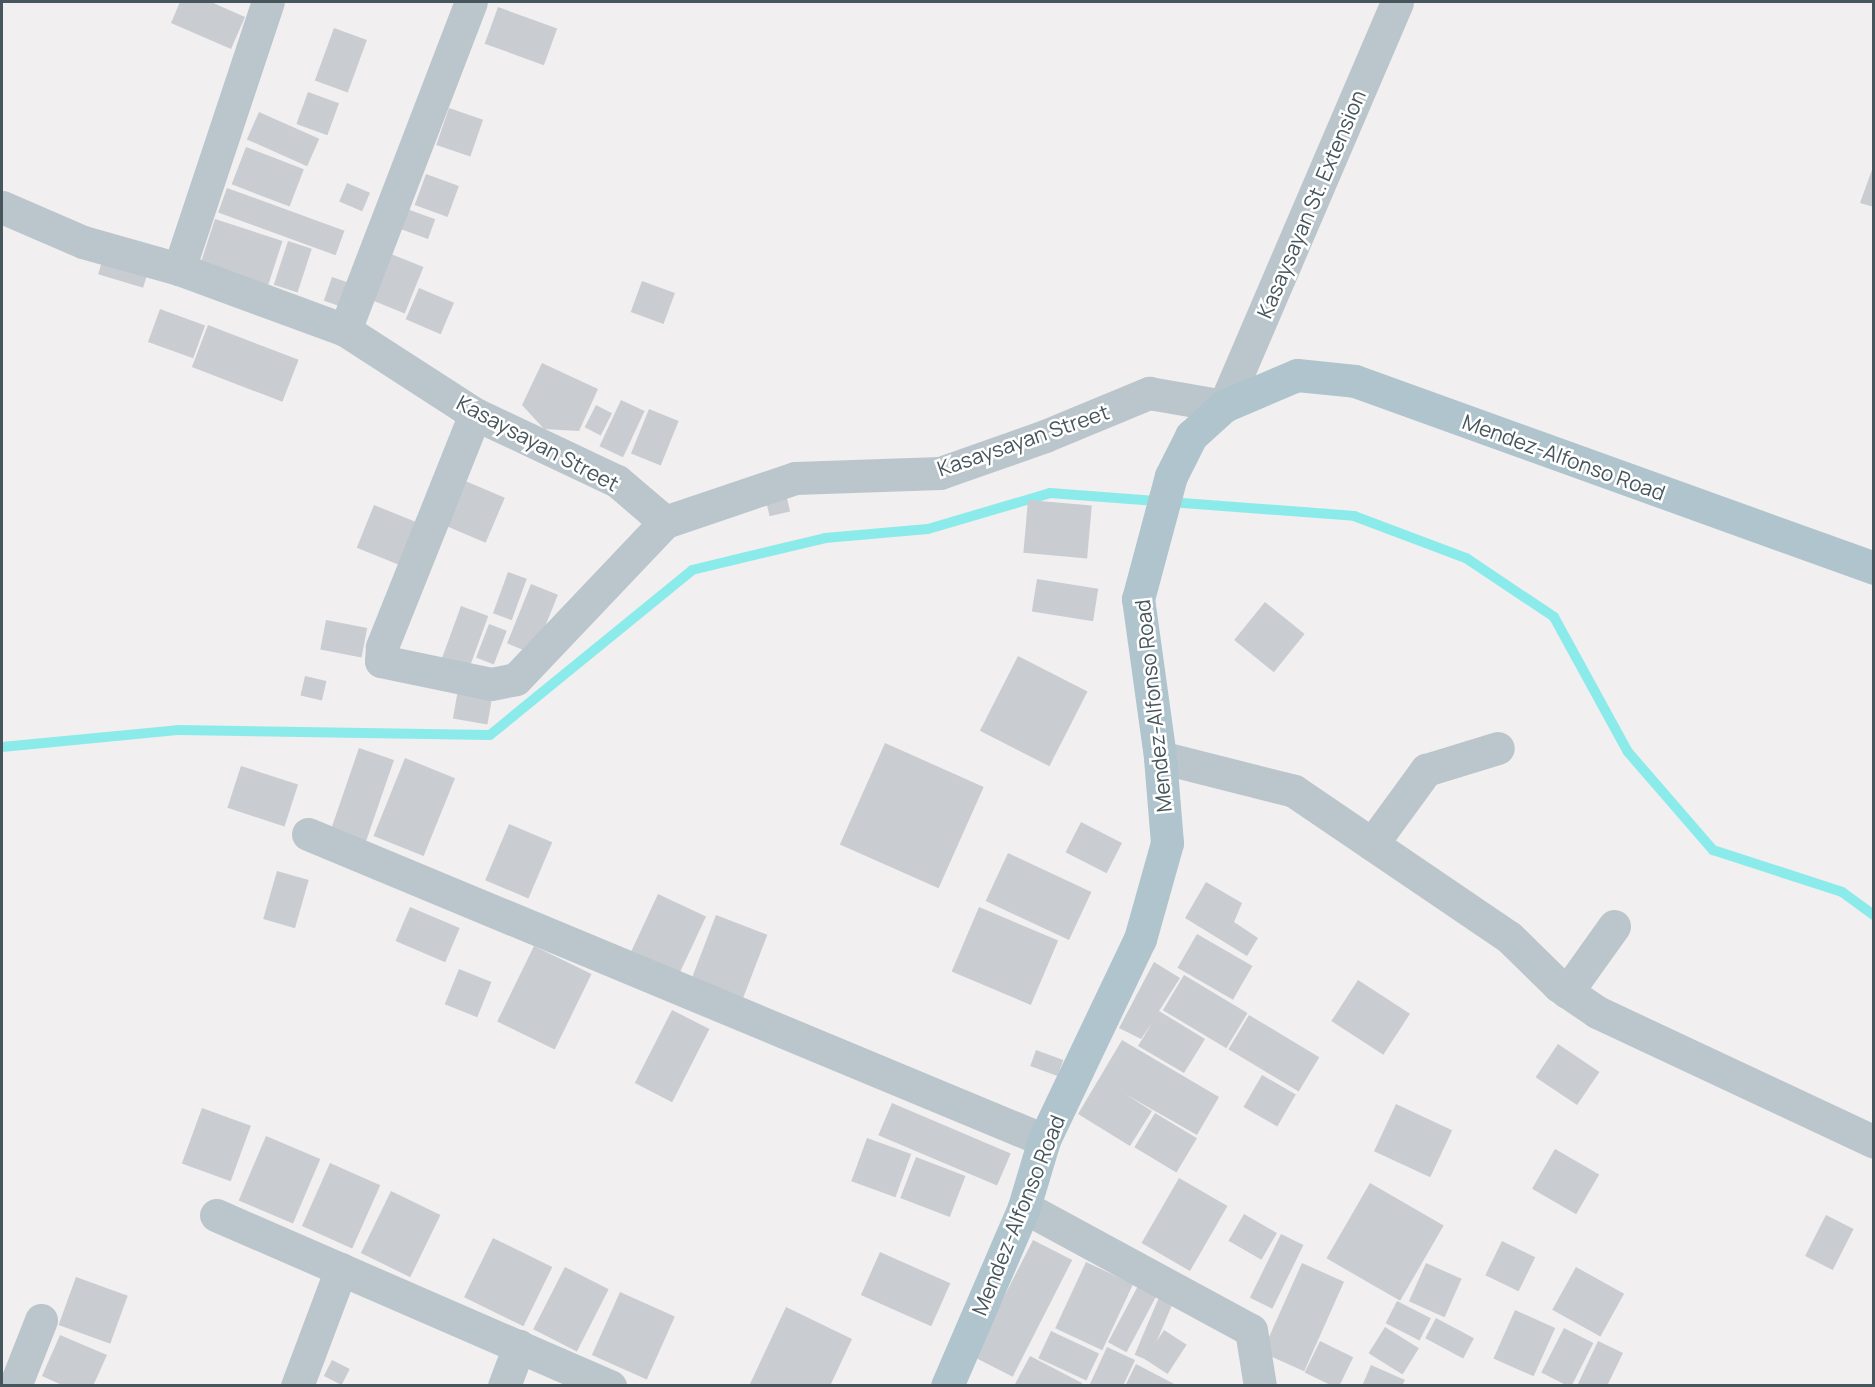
<!DOCTYPE html>
<style>
body{margin:0}
#map{position:relative;width:1875px;height:1387px;overflow:hidden;background:#f1efef;font-family:Manrope,sans-serif}
div>[style]{position:absolute}
[style*='--x']{left:calc(var(--x)*1px);top:calc(var(--y)*1px);width:calc(var(--w)*1px);rotate:calc(var(--a)*1deg)}
.stream>*{height:10px;margin:-5px;padding:0 5px;transform-origin:5px;border-radius:5px;background:#8bebea}
.building>*{inset:0;background:#c9cdd1;transform-origin:0 0}
.minor>*{height:33px;margin:-16.5px;padding:0 16.5px;transform-origin:16.5px;border-radius:16.5px;background:#bac6cc}
.major>*{height:33px;margin:-16.5px;padding:0 16.5px;transform-origin:16.5px;border-radius:16.5px;background:#afc4cd}
span{translate:-50% -50%;white-space:nowrap;text-align:center;line-height:1.15;-webkit-text-stroke:5px #fff;paint-order:stroke}
.street-label{font-size:21px;color:#47565c}
.frame{position:absolute;inset:0;border:3px solid #47565c;pointer-events:none}
</style>
<div id="map">
<div class="stream">
<div style="--x:2;--y:747;--w:176;--a:-5.5"></div>
<div style="--x:177;--y:730;--w:313;--a:0.9"></div>
<div style="--x:490;--y:735;--w:261;--a:-39.2"></div>
<div style="--x:692;--y:570;--w:137;--a:-13.5"></div>
<div style="--x:825;--y:538;--w:103;--a:-5"></div>
<div style="--x:928;--y:529;--w:127;--a:-16.4"></div>
<div style="--x:1050;--y:493;--w:305;--a:4.3"></div>
<div style="--x:1354;--y:516;--w:120;--a:20.6"></div>
<div style="--x:1466;--y:558;--w:106;--a:33.8"></div>
<div style="--x:1554;--y:617;--w:154;--a:61.3"></div>
<div style="--x:1628;--y:752;--w:130;--a:49.1"></div>
<div style="--x:1713;--y:850;--w:136;--a:18"></div>
<div style="--x:1842;--y:892;--w:39;--a:36"></div>
</div>
<div class="building">
<div style="clip-path:polygon(180px 2px,211px 2px,245px 17px,231px 49px,171px 23px)"></div>
<div style="left:498px;top:7px;width:63px;height:39px;rotate:20deg"></div>
<div style="left:334px;top:28px;width:35px;height:56px;rotate:20deg"></div>
<div style="left:308px;top:92px;width:33px;height:34px;rotate:20deg"></div>
<div style="left:449px;top:108px;width:36px;height:39px;rotate:19deg"></div>
<div style="left:259px;top:112px;width:66px;height:30px;rotate:24deg"></div>
<div style="left:246px;top:147px;width:62px;height:40px;rotate:21deg"></div>
<div style="clip-path:polygon(1873px 167px,1874px 168px,1874px 207px,1860px 203px)"></div>
<div style="left:426px;top:174px;width:35px;height:33px;rotate:20deg"></div>
<div style="left:347px;top:183px;width:25px;height:20px;rotate:23deg"></div>
<div style="left:227px;top:188px;width:125px;height:26px;rotate:20deg"></div>
<div style="left:407px;top:209px;width:30px;height:21px;rotate:20deg"></div>
<div style="left:215px;top:219px;width:71px;height:50px;rotate:18deg"></div>
<div style="left:288px;top:241px;width:25px;height:46px;rotate:18deg"></div>
<div style="left:391px;top:254px;width:35px;height:50px;rotate:22deg"></div>
<div style="left:104px;top:255px;width:47px;height:20px;rotate:17deg"></div>
<div style="left:332px;top:277px;width:18px;height:25px;rotate:19deg"></div>
<div style="left:642px;top:281px;width:35px;height:33px;rotate:20deg"></div>
<div style="left:419px;top:288px;width:38px;height:34px;rotate:23deg"></div>
<div style="left:160px;top:309px;width:48px;height:35px;rotate:20deg"></div>
<div style="left:208px;top:325px;width:97px;height:45px;rotate:21deg"></div>
<div style="clip-path:polygon(542px 363px,598px 389px,579px 431px,544px 429px,522px 405px)"></div>
<div style="left:621px;top:400px;width:26px;height:51px;rotate:25deg"></div>
<div style="left:596px;top:405px;width:18px;height:25px;rotate:27deg"></div>
<div style="left:649px;top:409px;width:32px;height:48px;rotate:22deg"></div>
<div style="left:456px;top:477px;width:53px;height:49px;rotate:23deg"></div>
<div style="left:786px;top:494px;width:18px;height:21px;rotate:77deg"></div>
<div style="left:1028px;top:500px;width:64px;height:53px;rotate:5deg"></div>
<div style="left:374px;top:505px;width:46px;height:46px;rotate:22deg"></div>
<div style="left:508px;top:572px;width:20px;height:44px;rotate:20deg"></div>
<div style="left:1037px;top:579px;width:62px;height:33px;rotate:9deg"></div>
<div style="left:531px;top:584px;width:29px;height:64px;rotate:22deg"></div>
<div style="left:1265px;top:602px;width:51px;height:49px;rotate:39deg"></div>
<div style="left:461px;top:606px;width:29px;height:59px;rotate:20deg"></div>
<div style="left:326px;top:620px;width:42px;height:30px;rotate:11deg"></div>
<div style="left:489px;top:624px;width:19px;height:36px;rotate:21deg"></div>
<div style="left:1018px;top:656px;width:78px;height:84px;rotate:27deg"></div>
<div style="left:305px;top:676px;width:22px;height:20px;rotate:13deg"></div>
<div style="left:459px;top:684px;width:35px;height:35px;rotate:10deg"></div>
<div style="left:885px;top:743px;width:108px;height:111px;rotate:24deg"></div>
<div style="left:359px;top:748px;width:37px;height:88px;rotate:19deg"></div>
<div style="left:405px;top:758px;width:54px;height:84px;rotate:22deg"></div>
<div style="left:241px;top:766px;width:60px;height:44px;rotate:18deg"></div>
<div style="left:1081px;top:822px;width:46px;height:34px;rotate:27deg"></div>
<div style="left:509px;top:824px;width:47px;height:61px;rotate:23deg"></div>
<div style="left:1008px;top:853px;width:92px;height:53px;rotate:25deg"></div>
<div style="left:277px;top:871px;width:33px;height:50px;rotate:16deg"></div>
<div style="clip-path:polygon(1206px 882px,1242px 903px,1234px 922px,1258px 938px,1247px 956px,1185px 918px)"></div>
<div style="left:658px;top:894px;width:53px;height:67px;rotate:25deg"></div>
<div style="left:410px;top:907px;width:54px;height:37px;rotate:23deg"></div>
<div style="left:979px;top:907px;width:86px;height:70px;rotate:23deg"></div>
<div style="left:716px;top:915px;width:55px;height:69px;rotate:21deg"></div>
<div style="left:1197px;top:934px;width:64px;height:39px;rotate:30deg"></div>
<div style="left:534px;top:946px;width:64px;height:84px;rotate:26deg"></div>
<div style="clip-path:polygon(1154px 962px,1180px 978px,1159px 1011px,1205px 1039px,1184px 1073px,1138px 1046px,1152px 1023px,1141px 1039px,1119px 1028px)"></div>
<div style="left:459px;top:969px;width:35px;height:38px;rotate:22deg"></div>
<div style="left:1184px;top:975px;width:74px;height:41px;rotate:31deg"></div>
<div style="left:1358px;top:980px;width:62px;height:49px;rotate:33deg"></div>
<div style="left:672px;top:1010px;width:42px;height:82px;rotate:27deg"></div>
<div style="left:1249px;top:1015px;width:82px;height:40px;rotate:31deg"></div>
<div style="clip-path:polygon(1122px 1040px,1219px 1097px,1197px 1135px,1125px 1094px,1152px 1111px,1130px 1146px,1078px 1114px)"></div>
<div style="left:1558px;top:1044px;width:50px;height:40px;rotate:34deg"></div>
<div style="left:1036px;top:1050px;width:29px;height:17px;rotate:20deg"></div>
<div style="left:1262px;top:1075px;width:39px;height:37px;rotate:30deg"></div>
<div style="left:892px;top:1103px;width:129px;height:35px;rotate:23deg"></div>
<div style="left:1396px;top:1104px;width:62px;height:52px;rotate:25deg"></div>
<div style="left:202px;top:1108px;width:52px;height:59px;rotate:20deg"></div>
<div style="left:1155px;top:1113px;width:49px;height:40px;rotate:31deg"></div>
<div style="left:266px;top:1136px;width:59px;height:70px;rotate:23deg"></div>
<div style="left:867px;top:1138px;width:47px;height:46px;rotate:20deg"></div>
<div style="left:1555px;top:1149px;width:51px;height:46px;rotate:30deg"></div>
<div style="left:916px;top:1157px;width:53px;height:44px;rotate:21deg"></div>
<div style="left:330px;top:1163px;width:55px;height:69px;rotate:24deg"></div>
<div style="left:1179px;top:1178px;width:56px;height:75px;rotate:30deg"></div>
<div style="left:1370px;top:1183px;width:85px;height:87px;rotate:30deg"></div>
<div style="left:391px;top:1191px;width:55px;height:69px;rotate:26deg"></div>
<div style="left:1244px;top:1214px;width:38px;height:31px;rotate:30deg"></div>
<div style="left:1826px;top:1215px;width:31px;height:46px;rotate:27deg"></div>
<div style="left:1281px;top:1234px;width:25px;height:71px;rotate:26deg"></div>
<div style="left:493px;top:1238px;width:66px;height:66px;rotate:26deg"></div>
<div style="left:1033px;top:1240px;width:44px;height:131px;rotate:27deg"></div>
<div style="left:1502px;top:1241px;width:37px;height:38px;rotate:26deg"></div>
<div style="left:880px;top:1252px;width:77px;height:47px;rotate:24deg"></div>
<div style="left:1086px;top:1262px;width:52px;height:73px;rotate:25deg"></div>
<div style="left:1302px;top:1263px;width:46px;height:98px;rotate:24deg"></div>
<div style="left:1426px;top:1263px;width:39px;height:42px;rotate:24deg"></div>
<div style="left:565px;top:1267px;width:49px;height:70px;rotate:27deg"></div>
<div style="left:1576px;top:1267px;width:55px;height:49px;rotate:29deg"></div>
<div style="left:76px;top:1277px;width:55px;height:51px;rotate:20deg"></div>
<div style="left:1139px;top:1284px;width:21px;height:66px;rotate:28deg"></div>
<div style="left:620px;top:1292px;width:60px;height:69px;rotate:24deg"></div>
<div style="left:1160px;top:1295px;width:15px;height:65px;rotate:23deg"></div>
<div style="left:1397px;top:1301px;width:38px;height:25px;rotate:27deg"></div>
<div style="clip-path:polygon(786px 1307px,852px 1339px,830px 1386px,749px 1386px)"></div>
<div style="left:1515px;top:1310px;width:44px;height:53px;rotate:24deg"></div>
<div style="left:1436px;top:1318px;width:43px;height:23px;rotate:28deg"></div>
<div style="left:1385px;top:1327px;width:40px;height:31px;rotate:32deg"></div>
<div style="left:1564px;top:1328px;width:33px;height:50px;rotate:27deg"></div>
<div style="left:1164px;top:1330px;width:27px;height:35px;rotate:33deg"></div>
<div style="left:1051px;top:1331px;width:53px;height:30px;rotate:25deg"></div>
<div style="clip-path:polygon(60px 1335px,107px 1355px,93px 1386px,64px 1386px,42px 1376px)"></div>
<div style="left:1320px;top:1341px;width:37px;height:35px;rotate:26deg"></div>
<div style="clip-path:polygon(1598px 1341px,1623px 1353px,1607px 1386px,1577px 1386px)"></div>
<div style="clip-path:polygon(1107px 1347px,1135px 1360px,1123px 1386px,1089px 1386px)"></div>
<div style="clip-path:polygon(1030px 1356px,1082px 1383px,1081px 1386px,1014px 1386px)"></div>
<div style="left:332px;top:1360px;width:20px;height:18px;rotate:27deg"></div>
<div style="clip-path:polygon(1136px 1364px,1178px 1386px,1125px 1386px)"></div>
<div style="clip-path:polygon(1371px 1365px,1405px 1380px,1402px 1386px,1362px 1386px)"></div>
</div>
<div class="minor">
<div style="--x:2;--y:207;--w:88;--a:23.4"></div>
<div style="--x:83;--y:242;--w:100;--a:15.7"></div>
<div style="--x:179;--y:269;--w:177;--a:20.2"></div>
<div style="--x:345;--y:330;--w:155;--a:32.9"></div>
<div style="--x:475;--y:414;--w:157;--a:25.3"></div>
<div style="--x:617;--y:481;--w:63;--a:40.5"></div>
<div style="--x:179;--y:269;--w:281;--a:-71.6"></div>
<div style="--x:345;--y:330;--w:351;--a:-69"></div>
<div style="--x:475;--y:414;--w:251;--a:111.8"></div>
<div style="--x:382;--y:647;--w:14;--a:94"></div>
<div style="--x:381;--y:661;--w:112;--a:11.8"></div>
<div style="--x:491;--y:684;--w:25;--a:-11"></div>
<div style="--x:516;--y:679;--w:216;--a:-46.5"></div>
<div style="--x:665;--y:522;--w:137;--a:-18.7"></div>
<div style="--x:795;--y:478;--w:145;--a:-2"></div>
<div style="--x:940;--y:473;--w:111;--a:-19.4"></div>
<div style="--x:1045;--y:436;--w:113;--a:-22.5"></div>
<div style="--x:1149;--y:393;--w:76;--a:9.8"></div>
<div style="--x:1224;--y:406;--w:439;--a:-66.8"></div>
<div style="--x:1160;--y:757;--w:138;--a:14.2"></div>
<div style="--x:1294;--y:791;--w:260;--a:34.2"></div>
<div style="--x:1509;--y:937;--w:70;--a:44.4"></div>
<div style="--x:1559;--y:986;--w:46;--a:34.4"></div>
<div style="--x:1597;--y:1012;--w:306;--a:25.1"></div>
<div style="--x:308;--y:834;--w:797;--a:22.58"></div>
<div style="--x:1372;--y:844;--w:92;--a:-53.9"></div>
<div style="--x:1426;--y:770;--w:75;--a:-17"></div>
<div style="--x:1567;--y:992;--w:81;--a:-54.5"></div>
<div style="--x:1024;--y:1207;--w:258;--a:28.5"></div>
<div style="--x:1251;--y:1330;--w:57;--a:80.9"></div>
<div style="--x:216;--y:1215;--w:430;--a:23.5"></div>
<div style="--x:15;--y:1386;--w:71;--a:-68.5"></div>
<div style="--x:297;--y:1386;--w:125;--a:-69.4"></div>
<div style="--x:504;--y:1386;--w:43;--a:-69.4"></div>
</div>
<div class="major">
<div style="--x:947;--y:1386;--w:195;--a:-66.7"></div>
<div style="--x:1024;--y:1207;--w:70;--a:-73.4"></div>
<div style="--x:1044;--y:1140;--w:223;--a:-64.5"></div>
<div style="--x:1140;--y:939;--w:100;--a:-74.3"></div>
<div style="--x:1167;--y:843;--w:86;--a:-94.7"></div>
<div style="--x:1160;--y:757;--w:160;--a:-97.9"></div>
<div style="--x:1138;--y:599;--w:127;--a:-75"></div>
<div style="--x:1171;--y:476;--w:45;--a:-63.4"></div>
<div style="--x:1191;--y:436;--w:45;--a:-42.3"></div>
<div style="--x:1224;--y:406;--w:79;--a:-23"></div>
<div style="--x:1297;--y:375;--w:58;--a:5.9"></div>
<div style="--x:1355;--y:381;--w:552;--a:19.81"></div>
</div>
<div class="street-label">
<span style="left:1311px;top:204px;rotate:-67deg">Kasaysayan St. Extension</span>
<span style="left:1023px;top:440px;rotate:-19deg">Kasaysayan Street</span>
<span style="left:538px;top:443px;rotate:28deg">Kasaysayan Street</span>
<span style="left:1564px;top:457px;rotate:20deg">Mendez-Alfonso Road</span>
<span style="left:1153px;top:706px;rotate:-96deg">Mendez-Alfonso Road</span>
<span style="left:1018px;top:1215px;rotate:-68deg">Mendez-Alfonso Road</span>
</div>
<div class="frame"></div>
</div>
